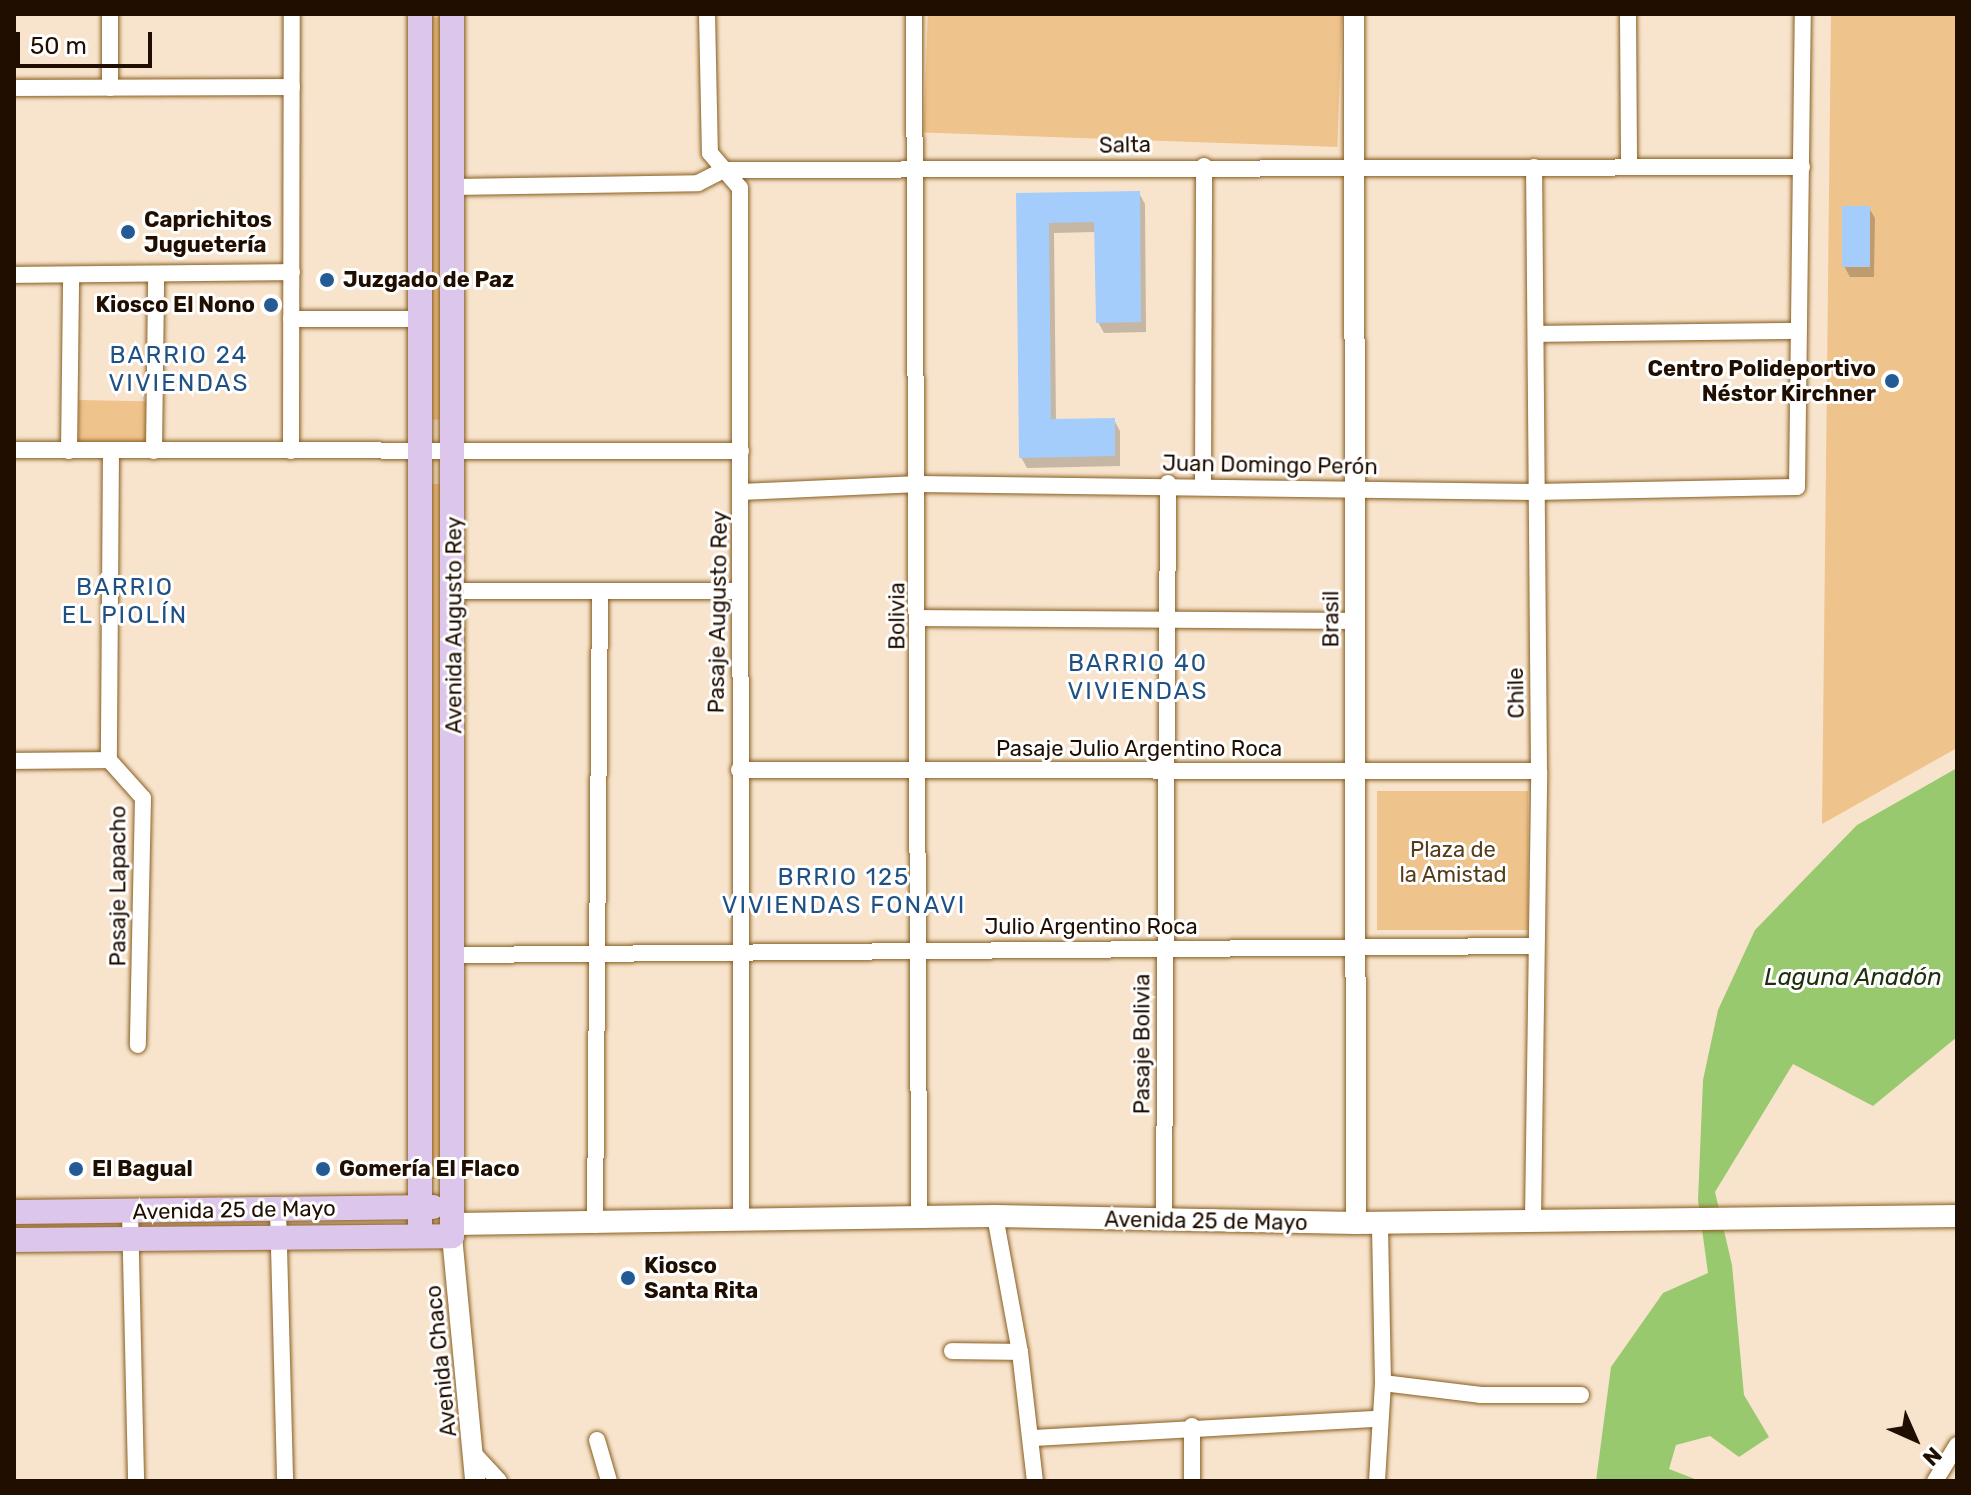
<!DOCTYPE html>
<meta charset="utf-8">
<style>
body{margin:0}
#map{position:relative;width:1971px;height:1495px;overflow:hidden;background:#f8e4cd;font-family:Rubik,sans-serif}
div>[style]{position:absolute}
[style*='--x']{left:calc(var(--x)*1px);top:calc(var(--y)*1px);width:calc(var(--w)*1px);rotate:calc(var(--a)*1deg)}
.green>*{inset:0;background:#efc38c;transform-origin:0 0}
.water>*{inset:0;background:#98c96f}
.shadow>*{inset:0;background:#0003}
.building>*{inset:0;background:#a5cdfb;transform-origin:0 0}
.roads{filter:drop-shadow(0 0 2px #895e1f) drop-shadow(0 0 2px #895e1f)}
.minor>*{height:16px;margin:-8px;padding:0 8px;transform-origin:8px;border-radius:8px;background:#fff}
.tertiary>*{height:20px;margin:-10px;padding:0 10px;transform-origin:10px;border-radius:10px;background:#fff}
.secondary>*{height:22px;margin:-11px;padding:0 11px;transform-origin:11px;border-radius:11px;background:#fff}
.primary>*{height:24px;margin:-12px;padding:0 12px;transform-origin:12px;border-radius:12px;background:#ddc6eb}
.dots>*{width:22px;height:22px;translate:-50% -50%;box-sizing:border-box;border:4px solid #fff;border-radius:50%}
span{translate:-50% -50%;white-space:nowrap;text-align:center;line-height:1.15;-webkit-text-stroke:6px #fff;paint-order:stroke}
.street-label{font-size:22px;color:#200e00}
.poi-label{font-size:22px;color:#200e00;font-weight:700}
.left{translate:0 -50%;text-align:left}
.right{translate:-100% -50%;text-align:right}
.park-label{font-size:22px;color:#563c17}
.neighbourhood-label{font-size:24px;color:#1f5184;letter-spacing:2px}
.water-label{font-size:24px;color:#1d300b;font-style:italic}
.frame{position:absolute;inset:0;border:16px solid #200e00;pointer-events:none}
.north{position:absolute;left:1875px;top:1399px;width:80px;height:80px;-webkit-text-stroke:6px #fff;paint-order:stroke;rotate:135deg;font-size:22px;font-weight:700;line-height:32px;text-align:center;color:#200e00}
.north::after{content:'';display:block;margin:auto;width:28px;height:36px;background:#200e00;clip-path:polygon(50% 0,100% 100%,50% 72%,0 100%)}
.scale{position:absolute;left:16px;top:32px;width:136px;height:36px;box-sizing:border-box;border:4px solid #200e00;border-top:0;padding-left:10px;font-size:24px;line-height:28px;white-space:nowrap;color:#200e00;-webkit-text-stroke:6px #fff;paint-order:stroke}
</style>
<div id="map">
<div class="green">
<div style="left:1342px;top:14px;width:133px;height:414px;rotate:92deg"></div>
<div style="clip-path:polygon(1831px 14px,1957px 14px,1957px 748px,1822px 824px)"></div>
<div style="clip-path:polygon(441px 17px,443px 419px,430px 420px,430px 18px)"></div>
<div style="left:79px;top:400px;width:67px;height:42px;rotate:1deg"></div>
<div style="left:429px;top:484px;width:16px;height:695px"></div>
<div style="left:1528px;top:791px;width:139px;height:151px;rotate:90deg"></div>
</div>
<div class="water">
<div style="clip-path:polygon(1957px 768px,1957px 1037px,1873px 1106px,1793px 1064px,1715px 1192px,1732px 1265px,1744px 1395px,1769px 1437px,1739px 1457px,1710px 1436px,1676px 1445px,1669px 1469px,1700px 1481px,1596px 1481px,1611px 1367px,1663px 1293px,1708px 1273px,1698px 1200px,1703px 1080px,1718px 1010px,1755px 930px,1857px 825px)"></div>
</div>
<div class="shadow">
<div style="clip-path:polygon(1139px 193px,1145px 204px,1146px 332px,1104px 333px,1098px 322px,1096px 232px,1054px 233px,1056px 421px,1114px 420px,1120px 431px,1120px 466px,1027px 468px,1021px 457px,1018px 195px)"></div>
<div style="clip-path:polygon(1869px 208px,1875px 218px,1874px 277px,1850px 277px,1844px 266px)"></div>
</div>
<div class="building">
<div style="clip-path:polygon(1140px 191px,1141px 322px,1096px 323px,1094px 222px,1049px 223px,1051px 419px,1115px 418px,1115px 456px,1019px 458px,1016px 193px)"></div>
<div style="left:1842px;top:206px;width:28px;height:61px"></div>
</div>
<div class="roads">
<div class="minor">
<div style="--x:110;--y:14;--w:74;--a:90"></div>
<div style="--x:707;--y:14;--w:139;--a:88.8"></div>
<div style="--x:710;--y:153;--w:46;--a:49.4"></div>
<div style="--x:740;--y:188;--w:1034;--a:89.94"></div>
<div style="--x:914;--y:14;--w:1203;--a:89.76"></div>
<div style="--x:1628;--y:14;--w:152;--a:89.6"></div>
<div style="--x:14;--y:88;--w:278;--a:-0.2"></div>
<div style="--x:453;--y:187;--w:245;--a:-0.9"></div>
<div style="--x:698;--y:183;--w:29;--a:-27"></div>
<div style="--x:724;--y:170;--w:1078;--a:-0.16"></div>
<div style="--x:14;--y:275;--w:278;--a:-0.6"></div>
<div style="--x:291;--y:319;--w:130;--a:0"></div>
<div style="--x:1536;--y:334;--w:262;--a:-0.7"></div>
<div style="--x:14;--y:450;--w:727;--a:0.08"></div>
<div style="--x:69;--y:451;--w:175;--a:-89.3"></div>
<div style="--x:111;--y:451;--w:309;--a:90.4"></div>
<div style="--x:109;--y:760;--w:51;--a:48.2"></div>
<div style="--x:143;--y:798;--w:247;--a:91.2"></div>
<div style="--x:154;--y:451;--w:175;--a:-89.3"></div>
<div style="--x:291;--y:451;--w:437;--a:-89.9"></div>
<div style="--x:1203;--y:483;--w:317;--a:-89.8"></div>
<div style="--x:741;--y:492;--w:178;--a:-2.6"></div>
<div style="--x:919;--y:484;--w:616;--a:0.74"></div>
<div style="--x:1535;--y:492;--w:262;--a:-1.1"></div>
<div style="--x:1797;--y:487;--w:473;--a:-89.3"></div>
<div style="--x:454;--y:591;--w:286;--a:0"></div>
<div style="--x:919;--y:618;--w:436;--a:0.4"></div>
<div style="--x:14;--y:761;--w:95;--a:-0.6"></div>
<div style="--x:739;--y:770;--w:800;--a:0.07"></div>
<div style="--x:455;--y:955;--w:1079;--a:-0.48"></div>
<div style="--x:278;--y:1209;--w:272;--a:88.5"></div>
<div style="--x:130;--y:1212;--w:269;--a:88.7"></div>
<div style="--x:995;--y:1216;--w:138;--a:79.6"></div>
<div style="--x:1020;--y:1352;--w:130;--a:83.4"></div>
<div style="--x:1533;--y:1219;--w:448;--a:-89.2"></div>
<div style="--x:1539;--y:771;--w:604;--a:-90.47"></div>
<div style="--x:1164;--y:1221;--w:738;--a:-89.69"></div>
<div style="--x:595;--y:1225;--w:632;--a:-89.55"></div>
<div style="--x:952;--y:1351;--w:68;--a:0.8"></div>
<div style="--x:1383;--y:1383;--w:99;--a:7"></div>
<div style="--x:1481;--y:1395;--w:100;--a:0"></div>
<div style="--x:1033;--y:1438;--w:346;--a:-3.2"></div>
<div style="--x:597;--y:1440;--w:43;--a:73.7"></div>
<div style="--x:475;--y:1455;--w:35;--a:47"></div>
<div style="--x:1192;--y:1481;--w:55;--a:-90"></div>
<div style="--x:1377;--y:1481;--w:98;--a:-86.5"></div>
<div style="--x:1383;--y:1383;--w:160;--a:-91.1"></div>
<div style="--x:1935;--y:1481;--w:42;--a:-58.6"></div>
</div>
<div class="tertiary">
<div style="--x:1354;--y:14;--w:1209;--a:89.91"></div>
<div style="--x:452;--y:1236;--w:246;--a:84.6"></div>
</div>
<div class="secondary">
<div style="--x:455;--y:1224;--w:540;--a:-0.85"></div>
<div style="--x:995;--y:1216;--w:361;--a:1.1"></div>
<div style="--x:1356;--y:1223;--w:601;--a:-0.67"></div>
</div>
<div class="primary">
<div style="--x:420;--y:14;--w:1221;--a:90"></div>
<div style="--x:14;--y:1212;--w:419;--a:-0.7"></div>
<div style="--x:14;--y:1240;--w:438;--a:-0.5"></div>
<div style="--x:452;--y:1236;--w:1222;--a:-90"></div>
</div>
</div>
<div class="dots">
<div style="left:128px;top:232px;background:#255b94"></div>
<div style="left:327px;top:280px;background:#255b94"></div>
<div style="left:271px;top:305px;background:#255b94"></div>
<div style="left:1892px;top:381px;background:#255b94"></div>
<div style="left:76px;top:1169px;background:#255b94"></div>
<div style="left:323px;top:1169px;background:#255b94"></div>
<div style="left:628px;top:1278px;background:#255b94"></div>
</div>
<div class="street-label">
<span style="left:1125px;top:145px;rotate:-1deg">Salta</span>
<span style="left:1270px;top:465px;rotate:1deg">Juan Domingo Perón</span>
<span style="left:718px;top:612px;rotate:-89deg">Pasaje Augusto Rey</span>
<span style="left:897px;top:616px;rotate:-90deg">Bolivia</span>
<span style="left:1331px;top:619px;rotate:-90deg">Brasil</span>
<span style="left:454px;top:625px;rotate:-90deg">Avenida Augusto Rey</span>
<span style="left:1516px;top:693px;rotate:-91deg">Chile</span>
<span style="left:1139px;top:749px">Pasaje Julio Argentino Roca</span>
<span style="left:118px;top:886px;rotate:-90deg">Pasaje Lapacho</span>
<span style="left:1091px;top:927px">Julio Argentino Roca</span>
<span style="left:1142px;top:1044px;rotate:-90deg">Pasaje Bolivia</span>
<span style="left:234px;top:1210px;rotate:-1deg">Avenida 25 de Mayo</span>
<span style="left:1206px;top:1221px;rotate:1deg">Avenida 25 de Mayo</span>
<span style="left:441px;top:1361px;rotate:-96deg">Avenida Chaco</span>
</div>
<div class="poi-label">
<span class="left" style="left:144px;top:232px">Caprichitos<br>Juguetería</span>
<span class="left" style="left:343px;top:280px">Juzgado de Paz</span>
<span class="right" style="left:255px;top:305px">Kiosco El Nono</span>
<span class="right" style="left:1876px;top:381px">Centro Polideportivo<br>Néstor Kirchner</span>
<span class="left" style="left:92px;top:1169px">El Bagual</span>
<span class="left" style="left:339px;top:1169px">Gomería El Flaco</span>
<span class="left" style="left:644px;top:1278px">Kiosco<br>Santa Rita</span>
</div>
<div class="park-label">
<span style="left:1453px;top:862px">Plaza de<br>la Amistad</span>
</div>
<div class="neighbourhood-label">
<span style="left:179px;top:370px">BARRIO 24<br>VIVIENDAS</span>
<span style="left:125px;top:602px">BARRIO<br>EL PIOLÍN</span>
<span style="left:1138px;top:678px">BARRIO 40<br>VIVIENDAS</span>
<span style="left:844px;top:892px">BRRIO 125<br>VIVIENDAS FONAVI</span>
</div>
<div class="water-label">
<span style="left:1853px;top:978px">Laguna Anadón</span>
</div>
<div class="frame"></div>
<div class="north">N</div>
<div class="scale">50 m</div>
</div>
